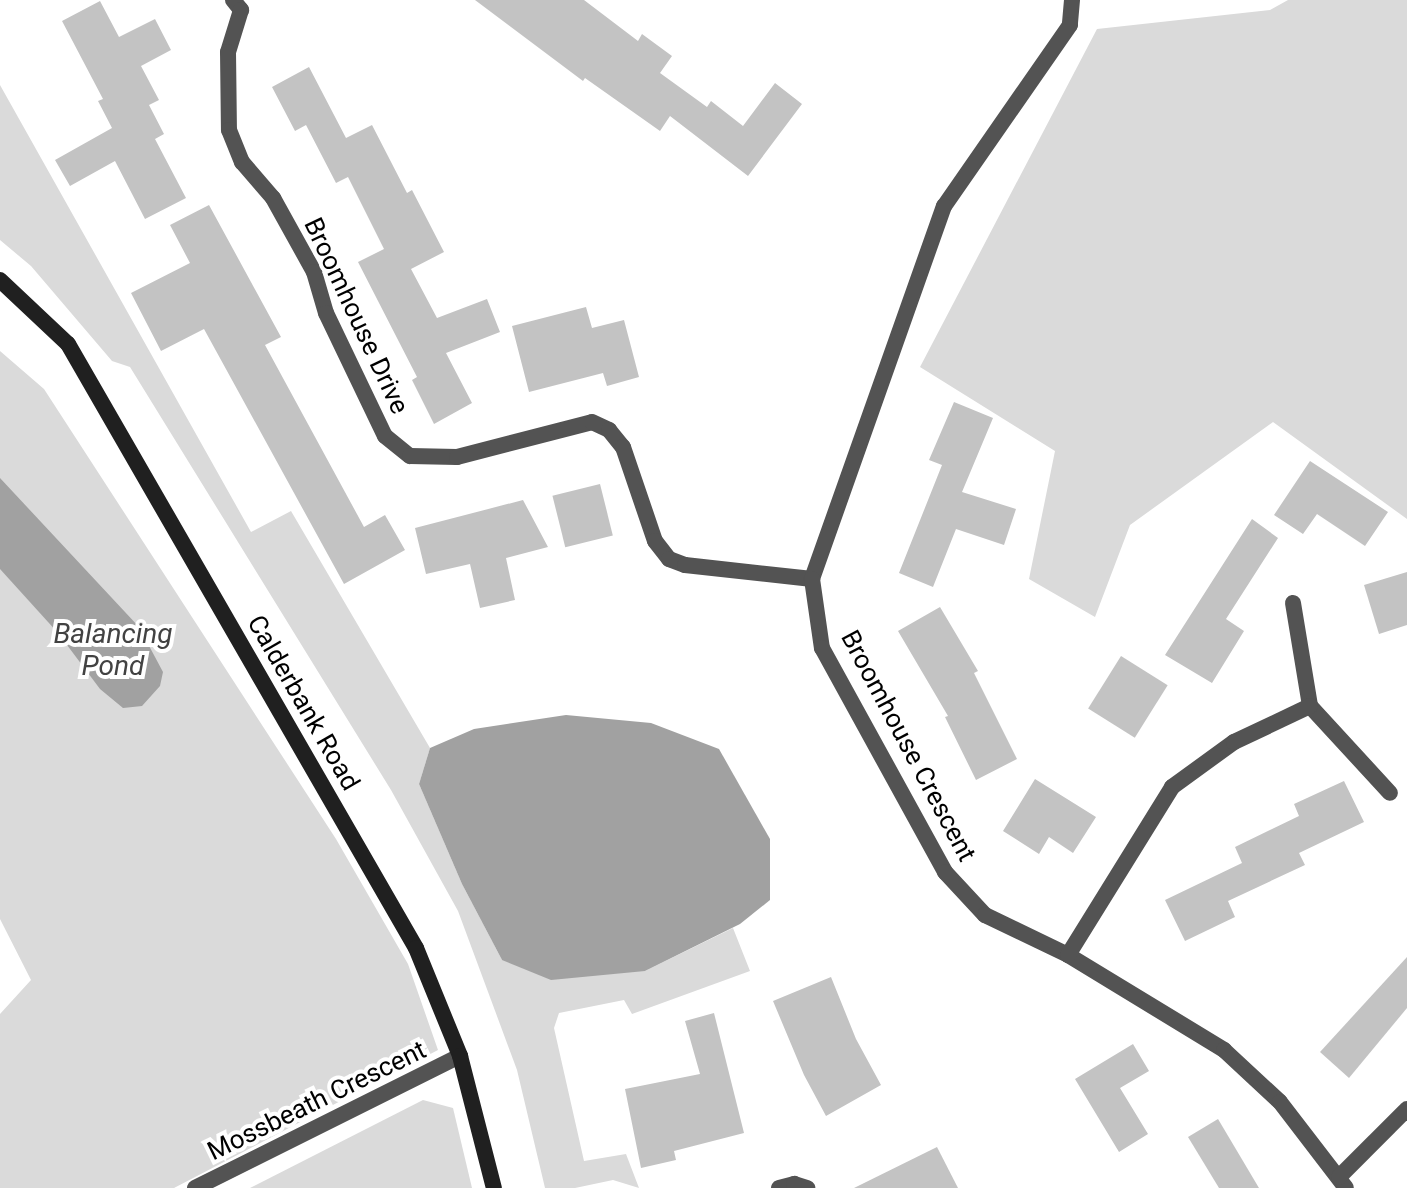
<!DOCTYPE html>
<style>
body{margin:0}
#map{position:relative;width:1407px;height:1188px;overflow:hidden;background:#fff;font-family:Roboto,sans-serif}
div>[style]{position:absolute}
[style*='--x']{left:calc(var(--x)*1px);top:calc(var(--y)*1px);width:calc(var(--w)*1px);rotate:calc(var(--a)*1deg)}
.green>*{inset:0;background:#dadada}
.water>*{inset:0;background:#a1a1a1}
.building>*{inset:0;background:#c3c3c3;transform-origin:0 0}
.street>*{height:16px;margin:-8px;padding:0 8px;transform-origin:8px;border-radius:8px;background:#535353}
.secondary>*{height:16px;margin:-8px;padding:0 8px;transform-origin:8px;border-radius:8px;background:#202020}
span{translate:-50% -50%;white-space:nowrap;text-align:center;line-height:1.15;-webkit-text-stroke:8px #fff;paint-order:stroke}
.street-label{font-size:26px;color:#000}
.water-label{font-size:28px;color:#424242;font-style:italic}
</style>
<div id="map">
<div class="green">
<div style="clip-path:polygon(1288px 0,1407px 0,1407px 519px,1273px 422px,1130px 525px,1095px 617px,1029px 579px,1055px 451px,920px 367px,1097px 29px,1270px 10px)"></div>
<div style="clip-path:polygon(0 85px,251px 532px,291px 511px,430px 748px,419px 784px,462px 884px,502px 960px,645px 971px,733px 928px,750px 971px,632px 1014px,624px 1000px,559px 1013px,554px 1028px,584px 1161px,626px 1154px,639px 1188px,613px 1180px,575px 1188px,545px 1188px,517px 1070px,458px 911px,391px 790px,130px 367px,112px 361px,31px 266px,0 240px)"></div>
<div style="clip-path:polygon(0 351px,44px 389px,336px 839px,408px 964px,438px 1050px,174px 1188px,0 1188px,0 1014px,31px 980px,0 919px)"></div>
<div style="clip-path:polygon(423px 1100px,453px 1108px,472px 1188px,250px 1188px)"></div>
</div>
<div class="water">
<div style="clip-path:polygon(0 478px,139px 627px,163px 672px,160px 686px,142px 706px,123px 708px,100px 689px,58px 633px,0 569px)"></div>
<div style="clip-path:polygon(566px 715px,651px 723px,719px 749px,770px 839px,770px 900px,740px 924px,645px 971px,551px 980px,502px 960px,462px 884px,419px 784px,430px 748px,474px 729px)"></div>
</div>
<div class="building">
<div style="clip-path:polygon(475px 0,584px 0,638px 41px,642px 34px,672px 56px,660px 73px,707px 107px,711px 101px,743px 126px,775px 83px,802px 104px,748px 176px,670px 116px,660px 131px,585px 78px,583px 81px)"></div>
<div style="clip-path:polygon(100px 1px,119px 37px,155px 19px,171px 50px,141px 66px,159px 100px,149px 105px,164px 134px,155px 139px,186px 198px,145px 219px,115px 161px,70px 186px,55px 160px,112px 128px,98px 101px,103px 99px,62px 21px)"></div>
<div style="clip-path:polygon(309px 67px,346px 138px,372px 125px,407px 193px,412px 190px,444px 252px,411px 269px,437px 318px,487px 299px,500px 332px,446px 353px,472px 403px,434px 424px,412px 380px,417px 377px,358px 262px,384px 249px,348px 177px,336px 183px,306px 125px,295px 131px,272px 87px)"></div>
<div style="clip-path:polygon(209px 205px,281px 337px,265px 345px,364px 527px,385px 515px,405px 550px,344px 584px,204px 329px,161px 351px,131px 293px,190px 263px,170px 225px)"></div>
<div style="clip-path:polygon(586px 307px,592px 328px,624px 320px,639px 377px,607px 386px,603px 373px,529px 392px,512px 326px)"></div>
<div style="clip-path:polygon(954px 402px,993px 418px,962px 492px,1016px 509px,1004px 545px,956px 529px,933px 587px,899px 573px,942px 465px,929px 460px)"></div>
<div style="clip-path:polygon(1310px 461px,1388px 512px,1365px 546px,1317px 514px,1303px 534px,1274px 515px)"></div>
<div style="left:600px;top:484px;width:53px;height:49px;rotate:76deg"></div>
<div style="clip-path:polygon(523px 500px,548px 547px,506px 558px,515px 600px,480px 608px,470px 564px,426px 574px,415px 528px)"></div>
<div style="clip-path:polygon(1252px 519px,1278px 538px,1226px 619px,1244px 631px,1212px 683px,1165px 655px)"></div>
<div style="clip-path:polygon(1407px 572px,1407px 625px,1379px 634px,1364px 585px)"></div>
<div style="clip-path:polygon(940px 607px,978px 671px,974px 673px,1017px 759px,976px 780px,945px 717px,948px 716px,898px 631px)"></div>
<div style="left:1121px;top:656px;width:55px;height:62px;rotate:32deg"></div>
<div style="clip-path:polygon(1035px 779px,1096px 817px,1073px 853px,1049px 837px,1039px 854px,1003px 831px)"></div>
<div style="clip-path:polygon(1344px 781px,1364px 822px,1299px 853px,1305px 865px,1228px 901px,1235px 917px,1185px 941px,1165px 900px,1242px 863px,1235px 847px,1299px 816px,1294px 804px)"></div>
<div style="clip-path:polygon(1407px 957px,1407px 1008px,1349px 1078px,1320px 1052px)"></div>
<div style="clip-path:polygon(831px 977px,856px 1039px,881px 1085px,826px 1116px,804px 1075px,773px 1001px)"></div>
<div style="clip-path:polygon(714px 1013px,744px 1133px,674px 1151px,676px 1160px,641px 1168px,625px 1089px,700px 1074px,685px 1021px)"></div>
<div style="clip-path:polygon(1133px 1044px,1149px 1071px,1120px 1088px,1148px 1134px,1119px 1152px,1075px 1079px)"></div>
<div style="clip-path:polygon(1218px 1119px,1259px 1188px,1219px 1188px,1188px 1137px)"></div>
<div style="clip-path:polygon(937px 1147px,958px 1188px,854px 1188px)"></div>
</div>
<div class="street">
<div style="--x:233;--y:0;--w:13;--a:51"></div>
<div style="--x:241;--y:10;--w:44;--a:107.2"></div>
<div style="--x:228;--y:52;--w:78;--a:89.3"></div>
<div style="--x:229;--y:130;--w:35;--a:68"></div>
<div style="--x:242;--y:162;--w:48;--a:49.3"></div>
<div style="--x:273;--y:198;--w:85;--a:61"></div>
<div style="--x:314;--y:272;--w:43;--a:73.7"></div>
<div style="--x:326;--y:313;--w:136;--a:64.4"></div>
<div style="--x:385;--y:436;--w:32;--a:39"></div>
<div style="--x:410;--y:456;--w:47;--a:1.2"></div>
<div style="--x:457;--y:457;--w:139;--a:-14.5"></div>
<div style="--x:592;--y:422;--w:19;--a:25"></div>
<div style="--x:609;--y:430;--w:22;--a:51"></div>
<div style="--x:623;--y:447;--w:99;--a:71.2"></div>
<div style="--x:655;--y:541;--w:23;--a:52"></div>
<div style="--x:669;--y:559;--w:17;--a:21"></div>
<div style="--x:685;--y:565;--w:128;--a:6.3"></div>
<div style="--x:1072;--y:0;--w:25;--a:95"></div>
<div style="--x:1070;--y:25;--w:221;--a:124.8"></div>
<div style="--x:944;--y:206;--w:396;--a:109.5"></div>
<div style="--x:812;--y:579;--w:70;--a:81.8"></div>
<div style="--x:822;--y:648;--w:256;--a:61.2"></div>
<div style="--x:945;--y:872;--w:59;--a:47.1"></div>
<div style="--x:985;--y:915;--w:92;--a:25.7"></div>
<div style="--x:1068;--y:955;--w:183;--a:31.3"></div>
<div style="--x:1224;--y:1050;--w:76;--a:42.9"></div>
<div style="--x:1280;--y:1102;--w:108;--a:52.5"></div>
<div style="--x:1293;--y:603;--w:104;--a:80.6"></div>
<div style="--x:1310;--y:706;--w:118;--a:47.4"></div>
<div style="--x:1068;--y:955;--w:198;--a:-58.2"></div>
<div style="--x:1172;--y:787;--w:77;--a:-36"></div>
<div style="--x:1234;--y:742;--w:84;--a:-25.3"></div>
<div style="--x:1339;--y:1177;--w:96;--a:-45"></div>
<div style="--x:195;--y:1188;--w:296;--a:-26.5"></div>
<div style="--x:779;--y:1188;--w:16;--a:-15"></div>
<div style="--x:794;--y:1184;--w:14;--a:17"></div>
</div>
<div class="secondary">
<div style="--x:0;--y:280;--w:93;--a:43.3"></div>
<div style="--x:68;--y:344;--w:697;--a:60.05"></div>
<div style="--x:416;--y:948;--w:117;--a:67.8"></div>
<div style="--x:460;--y:1056;--w:136;--a:75.6"></div>
</div>
<div class="street-label">
<span style="left:356px;top:316px;rotate:65deg">Broomhouse Drive</span>
<span style="left:303px;top:703px;rotate:60deg">Calderbank Road</span>
<span style="left:908px;top:746px;rotate:62deg">Broomhouse Crescent</span>
<span style="left:317px;top:1101px;rotate:-26deg">Mossbeath Crescent</span>
</div>
<div class="water-label">
<span style="left:113px;top:650px">Balancing<br>Pond</span>
</div>
</div>
